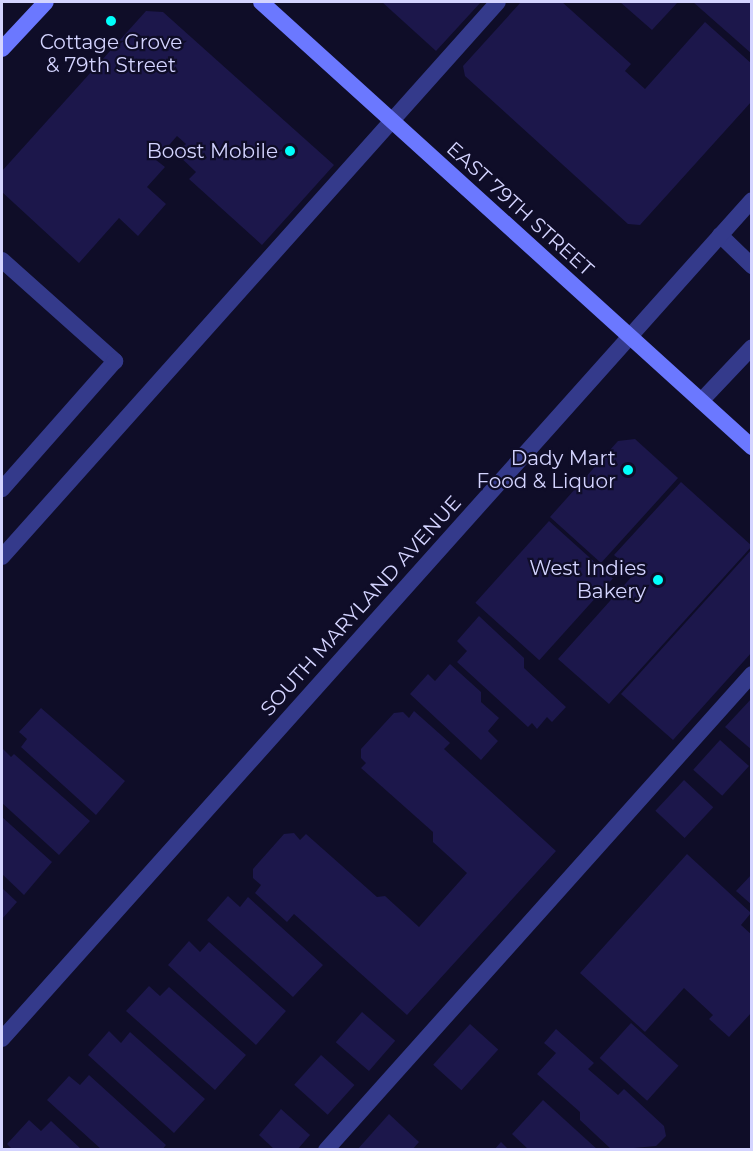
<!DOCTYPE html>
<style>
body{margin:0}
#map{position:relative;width:753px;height:1151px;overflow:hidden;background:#0f0d28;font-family:Montserrat,sans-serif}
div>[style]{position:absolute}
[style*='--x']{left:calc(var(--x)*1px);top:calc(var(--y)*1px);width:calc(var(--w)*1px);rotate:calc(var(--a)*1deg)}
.building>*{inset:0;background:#1c174b;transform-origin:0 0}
.service>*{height:16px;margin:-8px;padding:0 8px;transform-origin:8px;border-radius:8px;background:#343a8b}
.minor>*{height:16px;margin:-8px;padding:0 8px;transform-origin:8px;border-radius:8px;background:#343a8b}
.secondary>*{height:16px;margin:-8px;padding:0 8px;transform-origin:8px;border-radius:8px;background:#6b78ff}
.dots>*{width:16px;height:16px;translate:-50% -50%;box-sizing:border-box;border:3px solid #0f0d28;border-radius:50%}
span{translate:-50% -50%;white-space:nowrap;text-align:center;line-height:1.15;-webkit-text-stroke:4.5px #0f0d28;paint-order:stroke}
.poi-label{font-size:20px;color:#d4d4ff}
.right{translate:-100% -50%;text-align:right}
.street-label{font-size:20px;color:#d4d4ff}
.frame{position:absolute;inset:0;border:3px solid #d4d4ff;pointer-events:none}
</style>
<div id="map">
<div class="building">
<div style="clip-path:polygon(382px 2px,481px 2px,436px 51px)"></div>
<div style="clip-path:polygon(521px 2px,562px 2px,631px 64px,625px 71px,645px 89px,705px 22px,752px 64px,752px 101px,640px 225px,628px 224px,465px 76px,463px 66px)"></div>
<div style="clip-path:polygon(620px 2px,678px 2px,652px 30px)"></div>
<div style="clip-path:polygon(693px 2px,752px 2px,752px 54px)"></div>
<div style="clip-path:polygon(146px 11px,163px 12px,334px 165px,262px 245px,189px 179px,196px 172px,176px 153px,186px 144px,177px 136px,156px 160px,165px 167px,147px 187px,166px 204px,138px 236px,119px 218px,79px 263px,2px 192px,2px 171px)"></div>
<div style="clip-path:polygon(635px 439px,678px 478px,601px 563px,550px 517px,618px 441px)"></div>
<div style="clip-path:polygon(681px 482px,752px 546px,609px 704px,558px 659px,635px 573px,614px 555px)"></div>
<div style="left:549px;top:521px;width:86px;height:110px;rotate:42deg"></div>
<div style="clip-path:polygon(752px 549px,752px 652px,673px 740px,621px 694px)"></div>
<div style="clip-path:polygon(479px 616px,524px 658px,524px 668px,566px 707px,552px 722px,547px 717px,537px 729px,532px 723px,528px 727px,457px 662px,467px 651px,457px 641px)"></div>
<div style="clip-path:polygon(450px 664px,481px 692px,481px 702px,499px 718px,488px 731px,498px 741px,481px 760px,410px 694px,428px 674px,435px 681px)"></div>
<div style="clip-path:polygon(752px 698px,752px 750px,725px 727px)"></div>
<div style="clip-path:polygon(41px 708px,125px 781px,96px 815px,21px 747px,27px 739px,19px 732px)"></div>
<div style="clip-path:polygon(414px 711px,450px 743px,444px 749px,556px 851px,407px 1015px,294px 914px,287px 922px,255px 893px,261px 885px,253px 878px,253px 869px,284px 834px,294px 833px,300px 840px,306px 834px,377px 897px,385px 896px,419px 927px,467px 873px,433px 842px,433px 832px,361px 768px,366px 763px,361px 758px,361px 749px,394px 713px,403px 712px,409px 718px)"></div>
<div style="left:720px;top:740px;width:39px;height:40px;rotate:42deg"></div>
<div style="clip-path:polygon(3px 749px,11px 757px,14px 754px,90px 821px,59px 855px,2px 803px)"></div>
<div style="left:684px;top:780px;width:40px;height:42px;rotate:43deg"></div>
<div style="clip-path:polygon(2px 817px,52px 862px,24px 895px,2px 874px)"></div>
<div style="clip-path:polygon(687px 854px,751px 913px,741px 925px,752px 935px,752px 1012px,729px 1037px,709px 1019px,713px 1015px,684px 988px,645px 1032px,580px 973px)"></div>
<div style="clip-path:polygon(752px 874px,752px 905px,736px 891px)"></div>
<div style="clip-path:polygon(2px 888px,17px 902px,2px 919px)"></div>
<div style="clip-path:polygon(228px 896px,240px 907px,248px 897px,323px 965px,293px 997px,207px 920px)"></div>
<div style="clip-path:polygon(189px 941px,200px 952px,209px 942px,286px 1011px,256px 1045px,168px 965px)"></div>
<div style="clip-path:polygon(149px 986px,160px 996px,169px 987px,246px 1055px,215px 1090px,126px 1011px)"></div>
<div style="left:362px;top:1012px;width:44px;height:40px;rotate:41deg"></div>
<div style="left:631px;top:1023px;width:64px;height:47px;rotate:42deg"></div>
<div style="left:470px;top:1024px;width:38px;height:55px;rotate:42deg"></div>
<div style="clip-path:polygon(556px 1029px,594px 1063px,588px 1069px,618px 1095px,624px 1089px,664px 1126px,666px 1136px,656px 1146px,612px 1150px,580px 1120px,580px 1112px,537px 1074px,556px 1053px,544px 1043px)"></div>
<div style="clip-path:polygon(109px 1031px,121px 1043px,130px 1032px,205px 1099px,174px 1133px,88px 1055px)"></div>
<div style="left:321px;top:1055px;width:45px;height:40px;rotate:42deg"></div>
<div style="clip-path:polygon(89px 1075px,166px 1145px,162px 1150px,102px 1150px,47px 1100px,69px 1076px,80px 1085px)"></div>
<div style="clip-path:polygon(543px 1100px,598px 1150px,529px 1150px,512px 1134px)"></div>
<div style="clip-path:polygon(281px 1109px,310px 1135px,297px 1150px,275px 1150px,259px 1135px)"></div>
<div style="clip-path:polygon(389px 1114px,419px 1142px,412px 1150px,357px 1150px)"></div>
<div style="clip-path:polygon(29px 1120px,41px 1131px,51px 1121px,82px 1150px,13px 1150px,7px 1144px)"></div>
<div style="clip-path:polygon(501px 1142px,509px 1150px,494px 1150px)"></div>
</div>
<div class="service">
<div style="--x:720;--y:235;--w:45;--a:44.1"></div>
<div style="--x:2;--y:260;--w:152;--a:41.8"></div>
<div style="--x:115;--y:361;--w:171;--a:131.4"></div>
<div style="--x:701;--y:401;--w:74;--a:-46.6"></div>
<div style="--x:2;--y:557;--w:744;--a:-48.21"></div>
<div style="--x:326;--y:1150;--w:639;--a:-48.17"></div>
</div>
<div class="minor">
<div style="--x:2;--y:1039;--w:1125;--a:-48.21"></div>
</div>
<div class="secondary">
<div style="--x:261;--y:2;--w:663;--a:42.19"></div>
<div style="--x:2;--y:49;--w:64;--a:-46.9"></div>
</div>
<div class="dots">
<div style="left:111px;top:21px;background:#00fffc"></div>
<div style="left:290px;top:151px;background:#00fffc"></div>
<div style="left:628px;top:470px;background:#00fffc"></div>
<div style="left:658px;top:580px;background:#00fffc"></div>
</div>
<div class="poi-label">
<span style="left:111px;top:54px">Cottage Grove<br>&amp; 79th Street</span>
<span class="right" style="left:278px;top:151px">Boost Mobile</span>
<span class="right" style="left:616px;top:470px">Dady Mart<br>Food &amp; Liquor</span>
<span class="right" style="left:646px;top:580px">West Indies<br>Bakery</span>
</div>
<div class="street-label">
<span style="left:520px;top:209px;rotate:42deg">EAST 79TH STREET</span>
<span style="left:361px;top:606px;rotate:-48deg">SOUTH MARYLAND AVENUE</span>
</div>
<div class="frame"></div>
</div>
